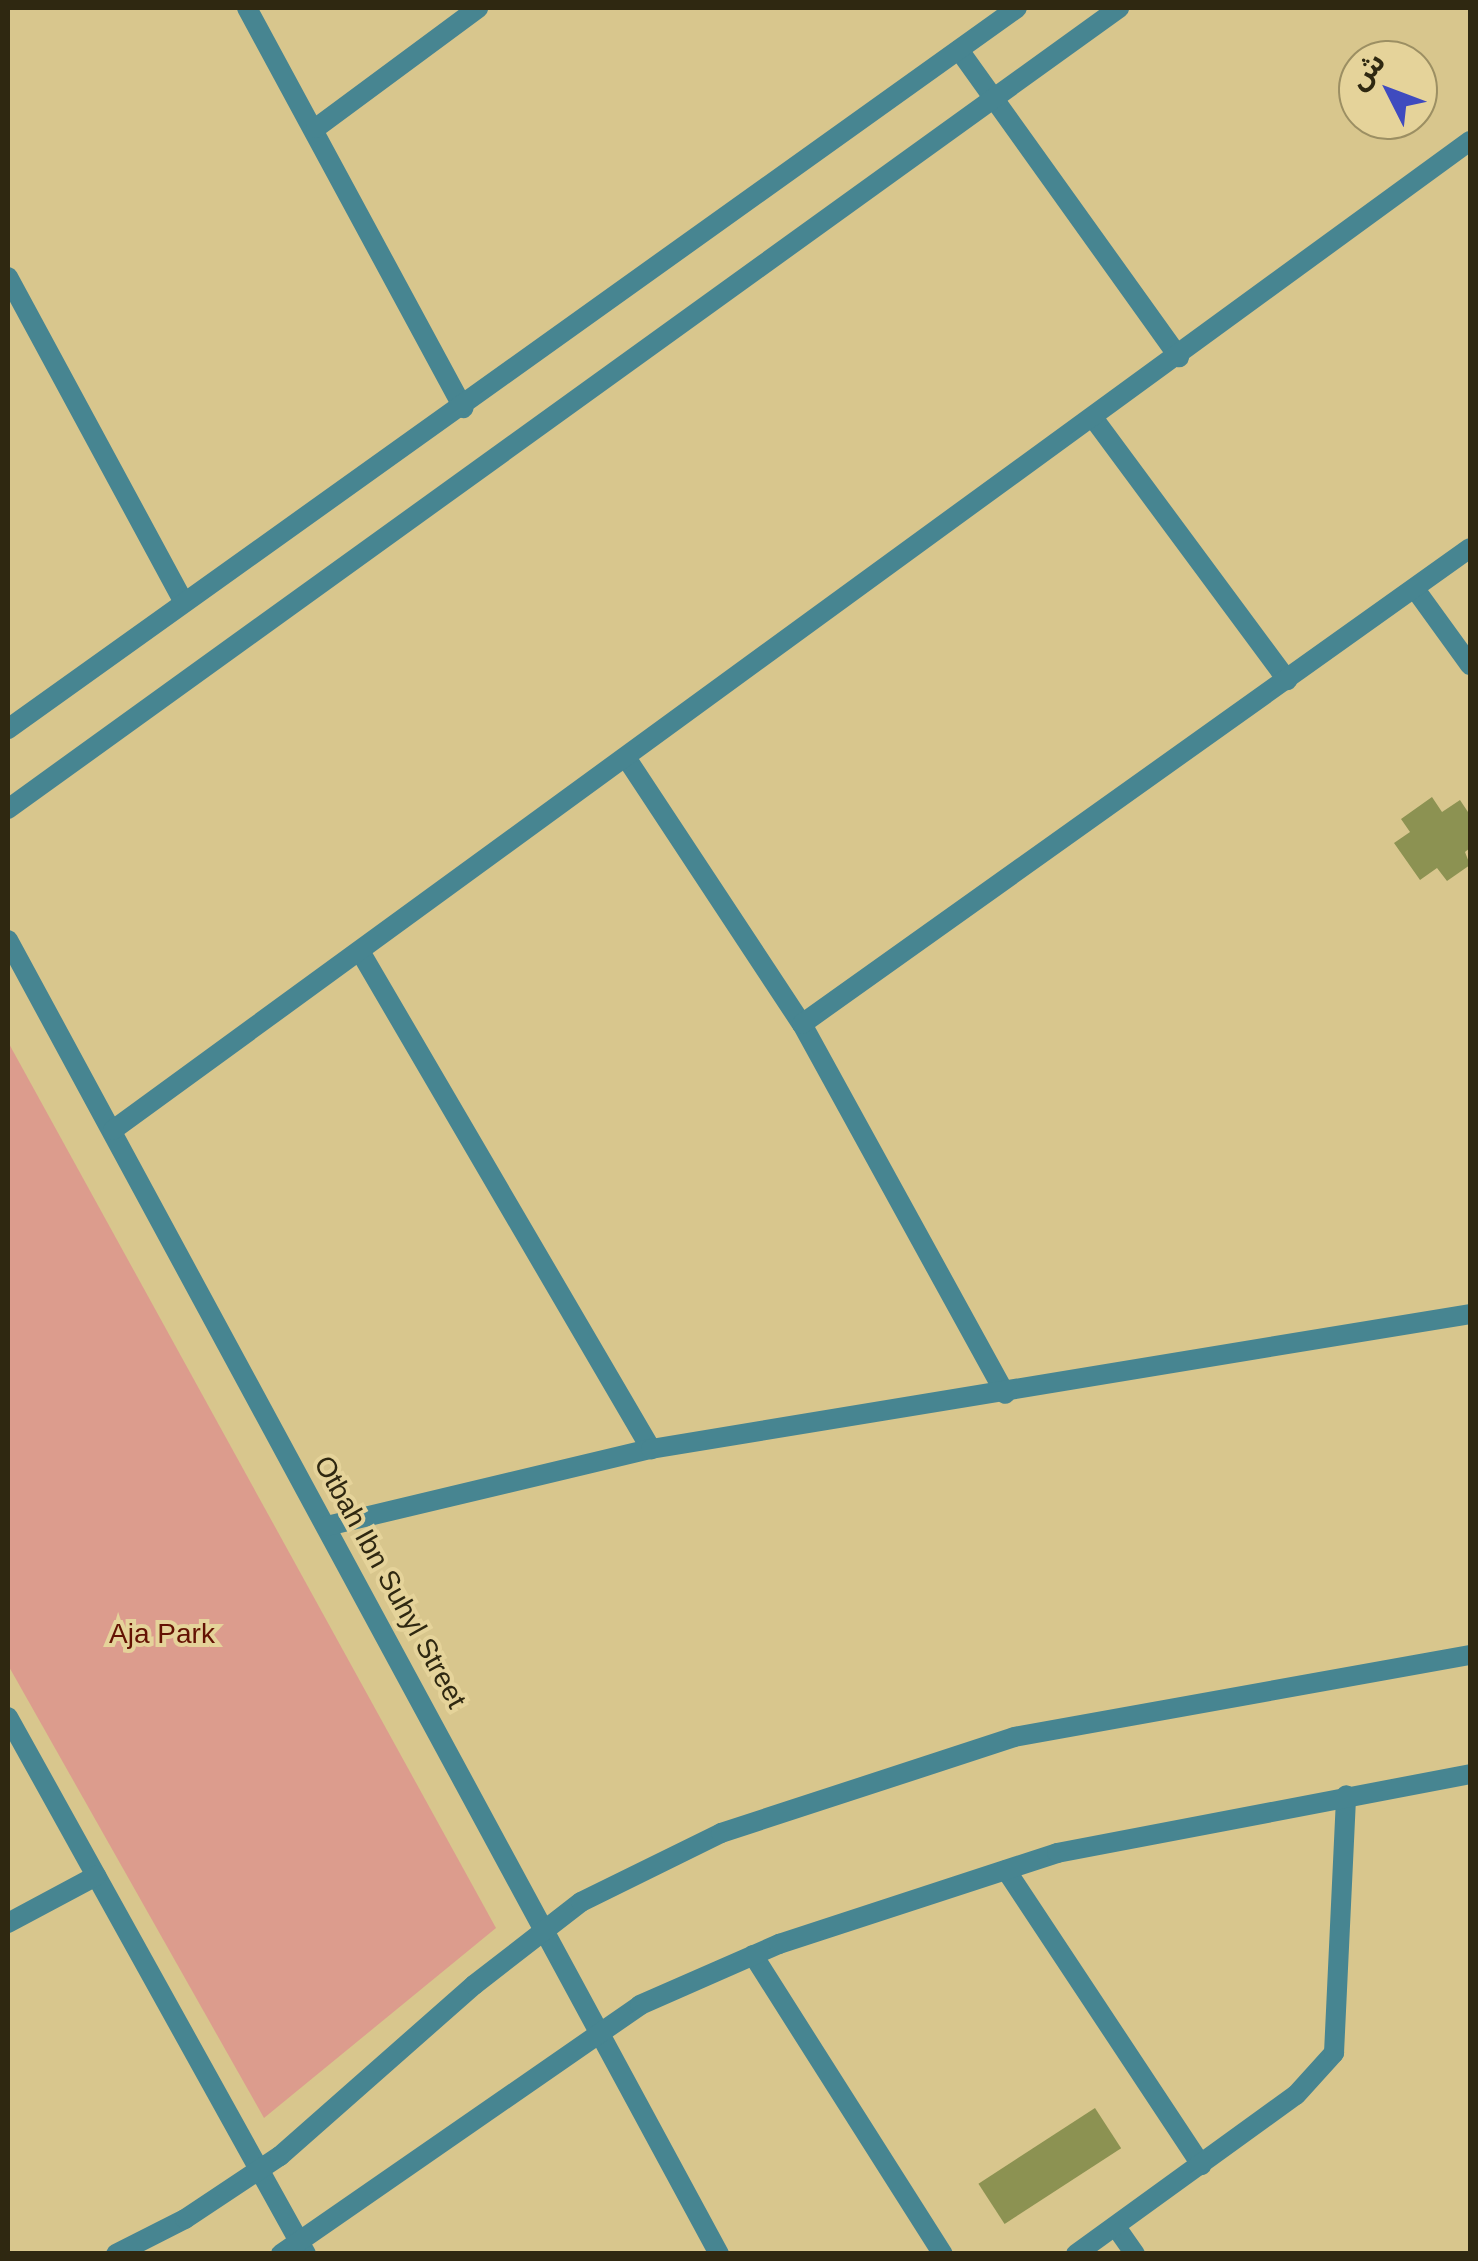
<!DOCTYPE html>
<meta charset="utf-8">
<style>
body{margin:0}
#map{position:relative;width:1478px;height:2261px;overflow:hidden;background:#d8c68d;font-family:Arial,"Noto Sans Arabic",sans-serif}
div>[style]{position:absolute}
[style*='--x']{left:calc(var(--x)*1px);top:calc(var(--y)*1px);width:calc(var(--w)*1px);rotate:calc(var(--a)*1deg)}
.green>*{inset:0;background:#dc9c8d}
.building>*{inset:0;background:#8c9252;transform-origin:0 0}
.minor>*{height:20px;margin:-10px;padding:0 10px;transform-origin:10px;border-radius:10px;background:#478591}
.tertiary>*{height:20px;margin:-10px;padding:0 10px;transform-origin:10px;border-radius:10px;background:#478591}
span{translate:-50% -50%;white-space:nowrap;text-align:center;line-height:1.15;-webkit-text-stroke:8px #e5d39a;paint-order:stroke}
.street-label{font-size:28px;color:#2f2811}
.park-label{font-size:28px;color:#641203}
.frame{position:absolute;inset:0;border:10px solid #2f2811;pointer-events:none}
.north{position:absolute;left:1338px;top:40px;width:100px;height:100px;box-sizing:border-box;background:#e5d39a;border:2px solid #9c8f63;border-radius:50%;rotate:312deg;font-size:28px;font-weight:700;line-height:40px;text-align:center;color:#2f2811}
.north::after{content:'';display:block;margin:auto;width:35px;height:45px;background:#3f4bbf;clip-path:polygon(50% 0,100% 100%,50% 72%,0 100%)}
</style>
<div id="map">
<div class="green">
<div style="clip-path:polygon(8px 1042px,496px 1928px,264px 2118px,8px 1665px)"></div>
</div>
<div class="building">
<div style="clip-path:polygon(1432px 797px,1442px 812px,1460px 800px,1470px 815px,1470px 848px,1465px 852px,1470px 865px,1447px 881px,1437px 868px,1420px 880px,1394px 843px,1410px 832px,1401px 819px)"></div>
<div style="left:1095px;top:2108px;width:48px;height:139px;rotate:57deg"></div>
</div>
<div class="minor">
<div style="--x:247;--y:8;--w:455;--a:61.6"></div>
<div style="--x:959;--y:50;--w:378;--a:54.4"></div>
<div style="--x:316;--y:128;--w:202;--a:-36.5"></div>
<div style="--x:8;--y:277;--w:366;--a:61.6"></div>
<div style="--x:1094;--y:419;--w:325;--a:53.5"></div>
<div style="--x:1415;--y:589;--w:94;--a:54.1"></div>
<div style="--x:8;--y:729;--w:1240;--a:-35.55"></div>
<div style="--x:627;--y:759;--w:318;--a:56.6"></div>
<div style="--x:802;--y:1024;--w:422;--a:61.2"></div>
<div style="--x:8;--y:809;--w:1370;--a:-35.79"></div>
<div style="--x:8;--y:940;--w:1494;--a:61.58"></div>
<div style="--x:361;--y:953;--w:575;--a:59.69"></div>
<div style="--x:802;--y:1024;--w:820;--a:-35.47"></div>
<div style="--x:113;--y:1130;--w:1679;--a:-36.09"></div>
<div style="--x:327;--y:1526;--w:333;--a:-13.4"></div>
<div style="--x:651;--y:1449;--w:830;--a:-9.36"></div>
<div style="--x:8;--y:1717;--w:614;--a:60.97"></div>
<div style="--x:1006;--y:1870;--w:354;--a:56.5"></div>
<div style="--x:8;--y:1923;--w:100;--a:-28.1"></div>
<div style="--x:753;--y:1955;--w:354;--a:57.6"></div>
<div style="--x:1116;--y:2227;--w:33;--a:55"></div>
<div style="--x:1076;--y:2254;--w:271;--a:-35.9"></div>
<div style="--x:1296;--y:2095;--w:57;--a:-47.9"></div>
<div style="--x:1334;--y:2053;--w:258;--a:-87.3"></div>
</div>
<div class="tertiary">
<div style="--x:116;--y:2254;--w:77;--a:-26.9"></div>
<div style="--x:185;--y:2219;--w:114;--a:-33.6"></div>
<div style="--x:280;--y:2156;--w:259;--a:-41.4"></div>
<div style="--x:474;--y:1985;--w:135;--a:-37.8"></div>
<div style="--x:581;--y:1902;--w:156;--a:-26.2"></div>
<div style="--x:721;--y:1833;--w:308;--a:-18.1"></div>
<div style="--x:1014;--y:1737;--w:463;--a:-10.2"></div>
<div style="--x:281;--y:2254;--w:437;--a:-34.7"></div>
<div style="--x:640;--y:2005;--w:152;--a:-23.7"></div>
<div style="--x:779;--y:1944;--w:293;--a:-18.1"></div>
<div style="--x:1057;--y:1853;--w:420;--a:-10.8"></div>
</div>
<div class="street-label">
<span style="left:390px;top:1582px;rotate:61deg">Otbah Ibn Suhyl Street</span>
</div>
<div class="park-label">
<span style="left:162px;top:1634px">Aja Park</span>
</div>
<div class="frame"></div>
<div class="north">ش</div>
</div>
